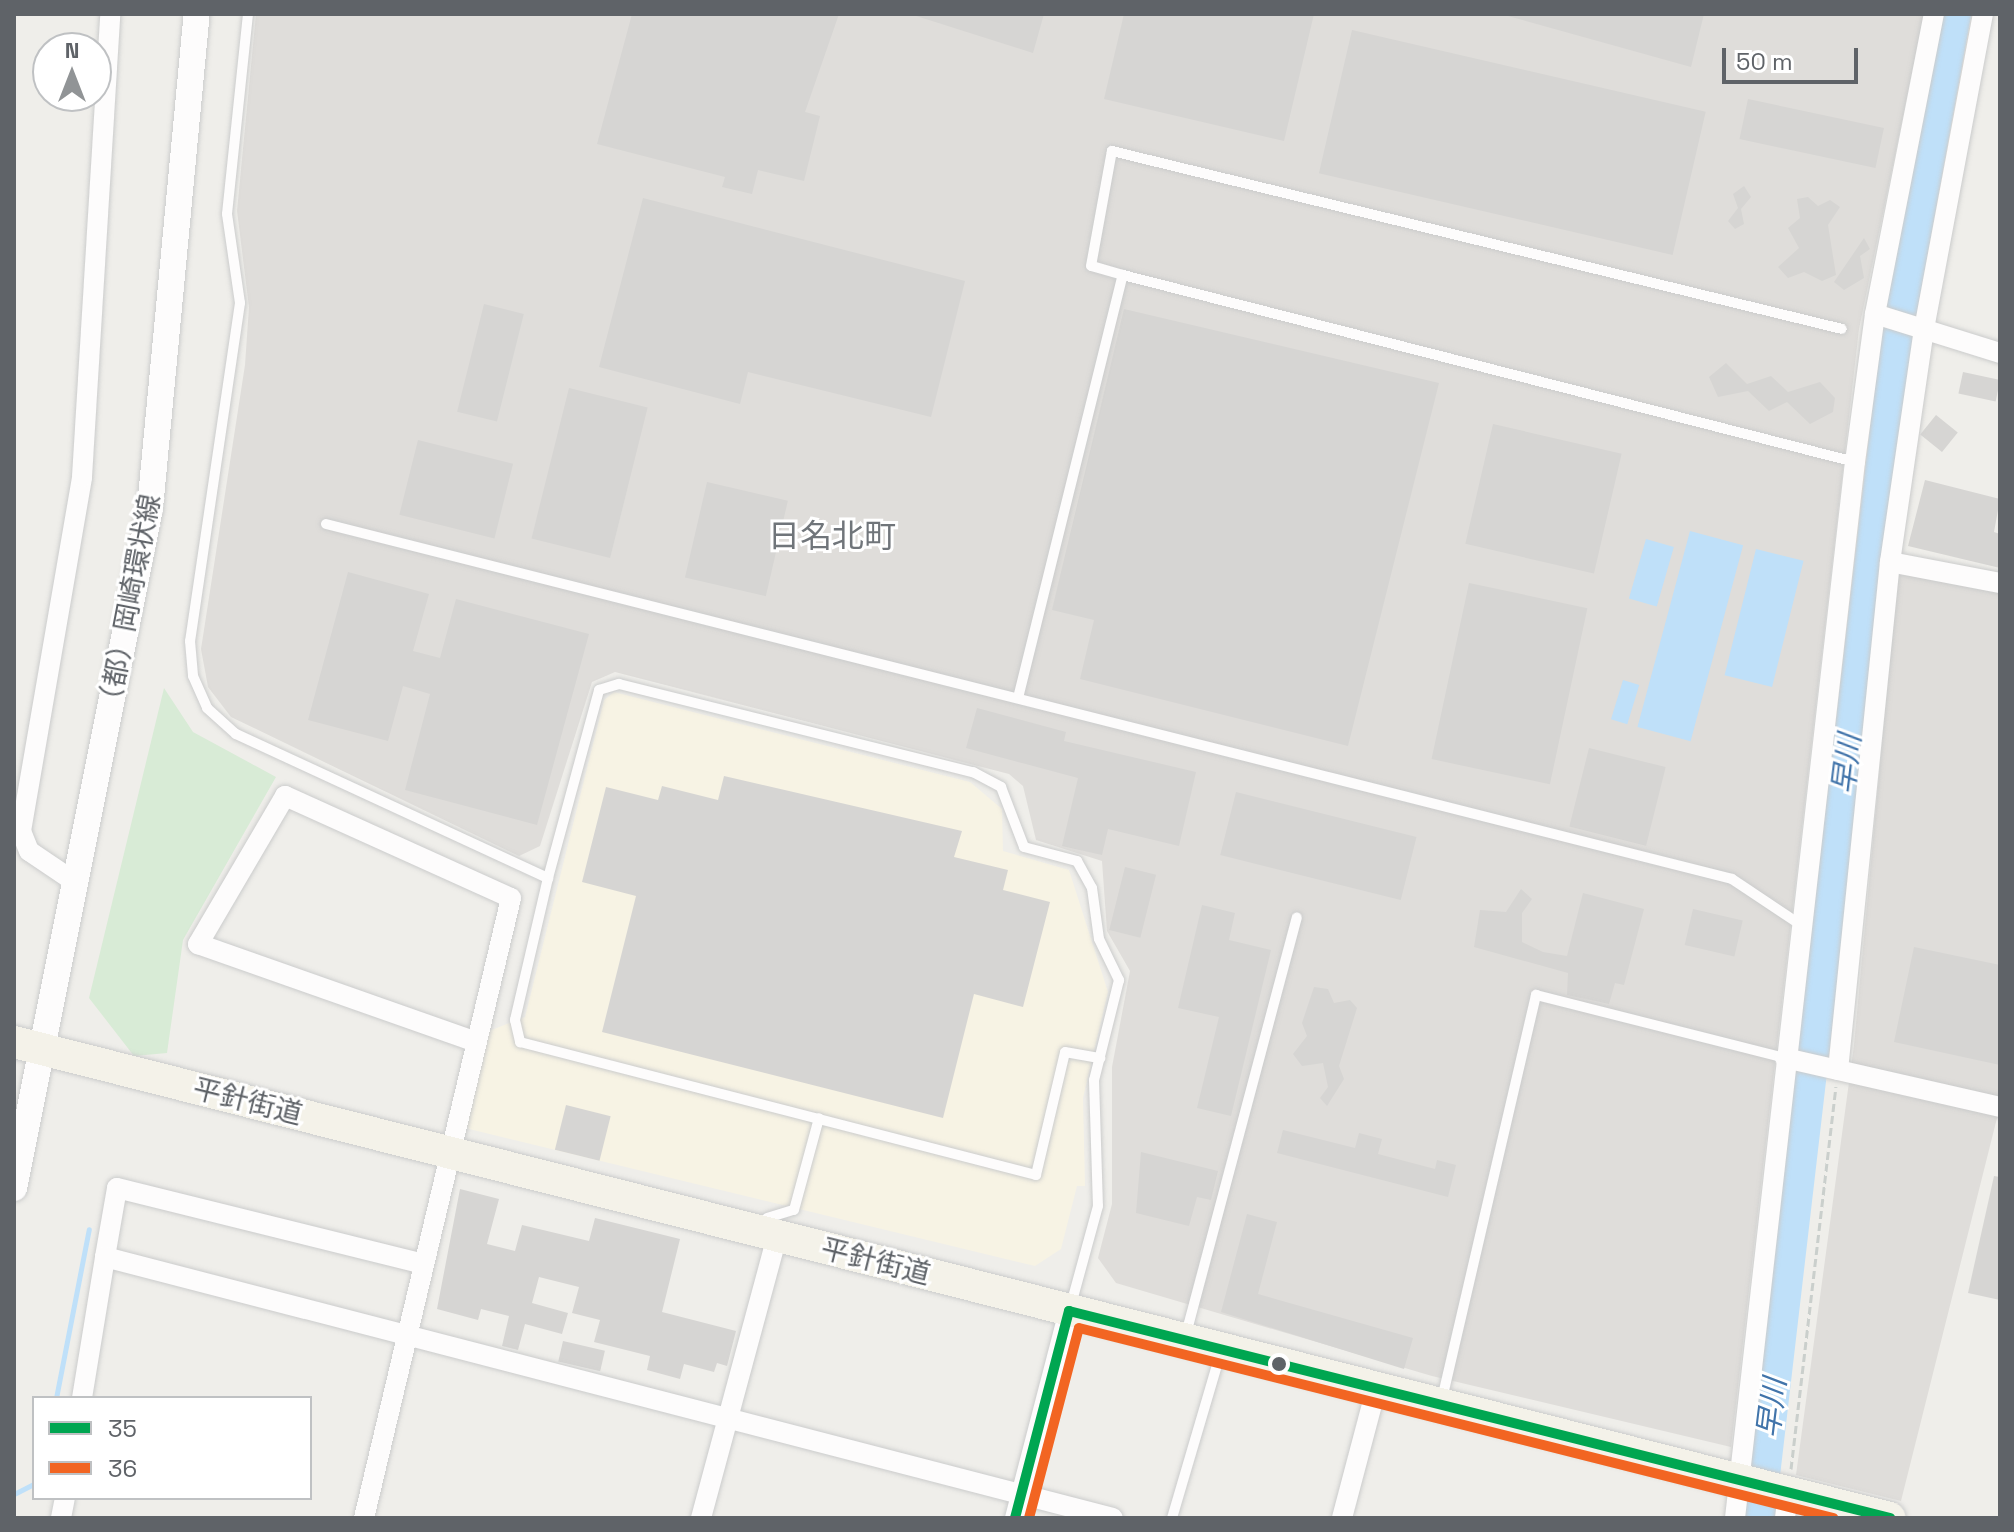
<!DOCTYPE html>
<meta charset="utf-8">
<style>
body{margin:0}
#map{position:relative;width:2014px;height:1532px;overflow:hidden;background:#efeeea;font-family:"Space Grotesk","Noto Sans JP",sans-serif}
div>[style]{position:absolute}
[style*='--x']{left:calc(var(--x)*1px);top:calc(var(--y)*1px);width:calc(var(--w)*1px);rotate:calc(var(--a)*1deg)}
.commercial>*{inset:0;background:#f7f3e4}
.industrial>*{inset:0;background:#dfddda}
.green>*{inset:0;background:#d8ebd6}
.water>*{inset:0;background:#bfe0f9;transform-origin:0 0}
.stream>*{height:5px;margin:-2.5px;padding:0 2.5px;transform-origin:2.5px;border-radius:2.5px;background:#bfe0f9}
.river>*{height:32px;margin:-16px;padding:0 16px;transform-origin:16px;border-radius:16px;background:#bfe0f9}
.building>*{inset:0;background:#d6d5d3;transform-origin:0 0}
.path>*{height:3px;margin-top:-1.5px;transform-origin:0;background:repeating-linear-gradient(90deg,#cacfcc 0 8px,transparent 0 12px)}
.roads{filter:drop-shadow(0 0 2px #cbcccc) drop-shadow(0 0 2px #cbcccc)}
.service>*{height:10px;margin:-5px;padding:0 5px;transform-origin:5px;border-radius:5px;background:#fdfcfc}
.minor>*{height:20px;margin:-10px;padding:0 10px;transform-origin:10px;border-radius:10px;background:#fdfcfc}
.tertiary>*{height:26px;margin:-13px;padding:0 13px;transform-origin:13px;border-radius:13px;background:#fdfcfc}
.primary>*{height:32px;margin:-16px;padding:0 16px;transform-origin:16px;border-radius:16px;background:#f4f2e9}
.bus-1>*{height:10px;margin:-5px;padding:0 5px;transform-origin:5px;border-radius:5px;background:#00a651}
.bus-2>*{height:10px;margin:-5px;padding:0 5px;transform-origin:5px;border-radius:5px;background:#f26522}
.dots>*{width:22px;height:22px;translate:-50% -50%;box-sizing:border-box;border:4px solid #fff;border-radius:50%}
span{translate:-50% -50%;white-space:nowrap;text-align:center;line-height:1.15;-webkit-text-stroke:6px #fff;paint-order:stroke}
.street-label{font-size:28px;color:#5f6368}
.water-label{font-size:30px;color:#4174aa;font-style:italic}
.quarter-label{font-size:32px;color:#70757a}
.frame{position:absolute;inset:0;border:16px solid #5f6368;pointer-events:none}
.legend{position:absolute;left:32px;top:1396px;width:280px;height:104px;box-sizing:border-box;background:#fff;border:2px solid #bfc1c3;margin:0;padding:10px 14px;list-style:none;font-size:24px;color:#5f6368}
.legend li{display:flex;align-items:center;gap:16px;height:40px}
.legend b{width:40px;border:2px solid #bfc1c3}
.north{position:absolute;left:32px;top:32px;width:80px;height:80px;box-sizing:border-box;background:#fff;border:2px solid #bfc1c3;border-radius:50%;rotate:0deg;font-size:22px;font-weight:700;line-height:32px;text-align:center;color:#5f6368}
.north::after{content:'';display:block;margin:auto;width:28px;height:36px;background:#919496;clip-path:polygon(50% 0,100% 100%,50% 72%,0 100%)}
.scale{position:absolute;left:1722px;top:48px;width:136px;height:36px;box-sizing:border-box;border:4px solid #5f6368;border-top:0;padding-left:10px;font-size:24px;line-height:28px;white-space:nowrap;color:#5f6368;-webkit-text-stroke:6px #fff;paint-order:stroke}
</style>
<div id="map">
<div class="commercial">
<div style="clip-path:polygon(614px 692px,970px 782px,1002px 809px,1003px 851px,1069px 870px,1108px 992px,1083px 1098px,1085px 1186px,1077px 1186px,1061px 1249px,1035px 1266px,469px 1129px,464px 1121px,489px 1031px,525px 1017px,604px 700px)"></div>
</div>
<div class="industrial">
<div style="clip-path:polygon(256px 14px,1924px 14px,1859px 329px,1731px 1447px,1432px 1376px,1116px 1283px,1098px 1258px,1112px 1204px,1112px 1067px,1130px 971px,1107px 931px,1102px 861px,1036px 840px,1023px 786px,1009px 774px,615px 672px,592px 682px,540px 846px,519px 856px,231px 717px,208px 687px,201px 649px,245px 365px,249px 307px,237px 211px)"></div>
<div style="clip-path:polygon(1898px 571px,2000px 589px,2000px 1106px,1901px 1501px,1796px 1475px,1854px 1045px)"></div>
</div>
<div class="green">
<div style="clip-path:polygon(164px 688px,193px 732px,276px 777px,183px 940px,167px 1053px,134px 1056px,89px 998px)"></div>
</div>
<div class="water">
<div style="left:1690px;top:531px;width:55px;height:203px;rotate:15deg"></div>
<div style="left:1646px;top:539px;width:29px;height:62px;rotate:16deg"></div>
<div style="left:1756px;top:549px;width:49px;height:130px;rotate:14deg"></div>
<div style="left:1623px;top:680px;width:17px;height:41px;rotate:17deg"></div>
</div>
<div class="stream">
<div style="--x:56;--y:1398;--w:172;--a:-79"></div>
<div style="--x:14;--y:1494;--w:22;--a:-27"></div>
</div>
<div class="river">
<div style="--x:1759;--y:1518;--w:1192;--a:-83.35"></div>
<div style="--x:1897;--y:334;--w:325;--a:-79.7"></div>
</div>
<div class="building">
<div style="clip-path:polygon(632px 14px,839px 14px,805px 112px,820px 116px,804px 181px,758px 170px,752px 194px,722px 187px,725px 177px,597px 144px)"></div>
<div style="clip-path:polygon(910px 14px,1044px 14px,1033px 53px)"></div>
<div style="clip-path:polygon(1124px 14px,1314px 14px,1284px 141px,1104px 99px)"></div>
<div style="clip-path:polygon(1501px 14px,1704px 14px,1691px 67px)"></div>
<div style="left:1352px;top:30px;width:363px;height:147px;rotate:13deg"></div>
<div style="left:1748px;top:99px;width:139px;height:41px;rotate:12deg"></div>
<div style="clip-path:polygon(1744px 186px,1751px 197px,1741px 209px,1744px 224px,1735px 229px,1728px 221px,1738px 208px,1733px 194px)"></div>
<div style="clip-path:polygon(1808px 197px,1818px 206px,1830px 200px,1840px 207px,1828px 225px,1836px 275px,1822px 281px,1804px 272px,1788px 278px,1778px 267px,1799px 248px,1788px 228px,1800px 218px,1797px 199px)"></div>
<div style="clip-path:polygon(643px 198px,965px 281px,931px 417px,748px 372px,740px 404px,599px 367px)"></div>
<div style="clip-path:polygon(1864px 238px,1870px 249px,1860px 256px,1864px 278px,1844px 290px,1834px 282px)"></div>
<div style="left:484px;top:304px;width:41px;height:111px;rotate:14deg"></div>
<div style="clip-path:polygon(1124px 309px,1439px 383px,1348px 746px,1080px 679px,1094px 620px,1052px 610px)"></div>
<div style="clip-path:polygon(1726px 363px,1747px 384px,1771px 376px,1788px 392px,1820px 382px,1835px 398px,1833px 412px,1810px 424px,1787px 402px,1769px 411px,1748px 391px,1718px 397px,1709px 377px)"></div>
<div style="left:1963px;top:372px;width:38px;height:22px;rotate:12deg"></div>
<div style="left:569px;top:388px;width:81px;height:155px;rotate:14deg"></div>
<div style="left:1936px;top:415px;width:28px;height:25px;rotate:39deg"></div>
<div style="left:1493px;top:424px;width:132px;height:123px;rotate:13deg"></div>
<div style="left:418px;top:440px;width:98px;height:77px;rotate:14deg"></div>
<div style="clip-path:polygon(1925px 480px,2000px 499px,1994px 532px,2000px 534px,2000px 568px,1908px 546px)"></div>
<div style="left:707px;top:482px;width:83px;height:98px;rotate:13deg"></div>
<div style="clip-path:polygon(348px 572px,429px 594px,413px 651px,440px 658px,456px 599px,589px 634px,537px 825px,405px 790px,430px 694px,403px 686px,388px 741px,308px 720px)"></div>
<div style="left:1469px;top:583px;width:121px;height:180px;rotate:12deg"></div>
<div style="clip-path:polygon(977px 708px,1066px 732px,1064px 741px,1196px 772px,1179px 846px,1108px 829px,1102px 855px,1062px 846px,1078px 778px,966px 748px)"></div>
<div style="left:1589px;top:748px;width:79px;height:81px;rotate:14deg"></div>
<div style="clip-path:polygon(724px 776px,962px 831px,954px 857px,1008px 870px,1003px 890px,1050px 902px,1023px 1007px,974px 994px,943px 1118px,602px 1032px,636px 896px,582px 882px,606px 787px,658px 800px,662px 786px,718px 800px)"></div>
<div style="left:1236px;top:792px;width:186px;height:65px;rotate:14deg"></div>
<div style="left:1125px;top:867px;width:32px;height:65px;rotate:14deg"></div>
<div style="clip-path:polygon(1521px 889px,1532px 899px,1522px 913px,1522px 942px,1543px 952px,1567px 956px,1583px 893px,1644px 909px,1624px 985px,1615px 983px,1609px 1004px,1567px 995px,1568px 973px,1474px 947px,1480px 910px,1506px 912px)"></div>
<div style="clip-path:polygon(1202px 905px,1235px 913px,1229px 940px,1271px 950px,1231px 1116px,1197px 1108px,1219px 1017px,1178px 1008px)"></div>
<div style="left:1693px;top:909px;width:51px;height:37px;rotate:13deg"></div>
<div style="clip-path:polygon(1914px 947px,2000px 965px,2000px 1065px,1894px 1042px)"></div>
<div style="clip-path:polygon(1314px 987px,1328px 989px,1334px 1003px,1350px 1000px,1357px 1008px,1339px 1066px,1344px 1079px,1327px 1106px,1320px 1098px,1328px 1087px,1323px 1063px,1302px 1066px,1293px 1054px,1307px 1036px,1302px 1023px)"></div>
<div style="left:566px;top:1105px;width:46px;height:46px;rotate:14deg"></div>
<div style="clip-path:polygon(1283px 1130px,1355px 1148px,1359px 1133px,1382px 1139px,1378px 1154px,1435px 1169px,1437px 1160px,1456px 1165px,1448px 1197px,1277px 1153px)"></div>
<div style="clip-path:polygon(1141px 1152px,1218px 1171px,1211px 1200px,1197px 1197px,1189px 1226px,1136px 1213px)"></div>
<div style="clip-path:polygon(1994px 1176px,2000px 1177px,2000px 1300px,1968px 1293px)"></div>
<div style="clip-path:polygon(460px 1189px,499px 1199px,487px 1244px,515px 1251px,522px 1225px,589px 1241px,595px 1218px,680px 1239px,662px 1312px,736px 1331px,727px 1366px,717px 1363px,714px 1372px,684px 1364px,680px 1379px,647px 1370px,650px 1356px,594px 1342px,600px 1320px,572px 1313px,579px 1287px,539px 1277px,532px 1303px,568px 1313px,562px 1334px,525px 1324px,518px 1350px,502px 1346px,509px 1316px,481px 1309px,478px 1320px,437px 1309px)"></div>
<div style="clip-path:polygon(1247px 1214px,1277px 1222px,1258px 1294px,1413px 1338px,1404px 1369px,1221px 1312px)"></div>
<div style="left:563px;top:1341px;width:43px;height:21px;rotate:13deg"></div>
</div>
<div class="path">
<div style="--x:1791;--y:1469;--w:385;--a:-83.3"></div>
</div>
<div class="roads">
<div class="service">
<div style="--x:248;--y:14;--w:201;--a:96"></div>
<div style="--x:227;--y:214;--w:90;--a:81.7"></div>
<div style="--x:240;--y:303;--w:342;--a:98.4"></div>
<div style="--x:190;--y:641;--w:35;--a:85"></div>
<div style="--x:193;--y:676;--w:35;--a:66"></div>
<div style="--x:207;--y:708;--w:39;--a:42"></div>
<div style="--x:236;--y:734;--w:344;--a:24.8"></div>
<div style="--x:548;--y:878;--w:146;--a:103.1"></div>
<div style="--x:515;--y:1020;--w:23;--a:77"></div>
<div style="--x:520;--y:1042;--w:533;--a:14.45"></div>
<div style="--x:1036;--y:1175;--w:126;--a:-76.7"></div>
<div style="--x:1065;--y:1052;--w:36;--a:10"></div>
<div style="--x:1123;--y:275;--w:756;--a:14.33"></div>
<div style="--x:326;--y:524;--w:1450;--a:14.17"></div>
<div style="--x:1732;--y:879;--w:83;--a:33.7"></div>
<div style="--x:1018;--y:698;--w:436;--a:-76.1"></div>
<div style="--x:1123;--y:275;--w:33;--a:-164"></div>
<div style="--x:1091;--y:266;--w:117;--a:-79.7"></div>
<div style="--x:1112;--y:151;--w:751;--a:13.7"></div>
<div style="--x:548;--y:878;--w:195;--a:-74.8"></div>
<div style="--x:599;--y:690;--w:21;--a:-17"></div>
<div style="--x:619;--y:684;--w:365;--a:14"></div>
<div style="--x:973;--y:772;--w:32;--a:28"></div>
<div style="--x:1001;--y:787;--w:64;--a:69"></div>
<div style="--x:1024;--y:847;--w:55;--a:14.8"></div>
<div style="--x:1077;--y:861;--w:31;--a:61"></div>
<div style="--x:1092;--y:888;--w:51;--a:82.2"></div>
<div style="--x:1099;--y:939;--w:46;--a:64"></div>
<div style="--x:1119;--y:980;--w:103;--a:104"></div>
<div style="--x:1094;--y:1080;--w:126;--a:88.2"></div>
<div style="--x:1098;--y:1206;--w:103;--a:105.3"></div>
<div style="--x:767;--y:1218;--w:28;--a:-17"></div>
<div style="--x:794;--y:1210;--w:95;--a:-74.8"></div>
<div style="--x:1186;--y:1334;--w:431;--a:-75.1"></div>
<div style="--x:1442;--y:1399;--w:415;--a:-76.9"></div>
<div style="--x:1536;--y:995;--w:257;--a:14.2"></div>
<div style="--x:1172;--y:1518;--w:173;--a:-73.6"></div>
</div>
<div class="minor">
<div style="--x:1875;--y:314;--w:131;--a:17.3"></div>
<div style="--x:1890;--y:562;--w:112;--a:10.8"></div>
<div style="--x:75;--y:882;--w:55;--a:-146"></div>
<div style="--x:29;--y:851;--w:22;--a:-112"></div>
<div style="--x:21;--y:831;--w:359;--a:-80.2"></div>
<div style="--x:82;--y:477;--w:464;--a:-86.5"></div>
<div style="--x:1785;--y:1058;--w:221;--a:12.8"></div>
<div style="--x:1838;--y:1070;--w:511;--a:-84.16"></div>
<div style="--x:1890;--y:562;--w:235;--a:-81.7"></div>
<div style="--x:1924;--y:329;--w:320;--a:-79.4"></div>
<div style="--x:105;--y:1257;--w:70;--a:-80.1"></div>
<div style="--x:117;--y:1188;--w:315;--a:13.9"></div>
<div style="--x:82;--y:1398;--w:143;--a:-80.7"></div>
<div style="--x:105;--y:1257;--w:1041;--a:14.52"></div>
<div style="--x:61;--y:1518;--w:20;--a:-79"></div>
<div style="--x:364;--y:1518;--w:637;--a:-76.66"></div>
<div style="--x:511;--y:898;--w:248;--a:-155.7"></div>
<div style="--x:285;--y:796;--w:172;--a:120.4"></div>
<div style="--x:198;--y:944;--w:295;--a:19.4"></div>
<div style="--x:701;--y:1518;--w:292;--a:-74.9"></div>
<div style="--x:1015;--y:1518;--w:214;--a:-75.4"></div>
<div style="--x:1342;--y:1518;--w:133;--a:-75.2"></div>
<div style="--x:1735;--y:1518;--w:1063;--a:-83.52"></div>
<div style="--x:1855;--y:462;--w:149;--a:-82.3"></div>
<div style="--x:1875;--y:314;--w:306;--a:-78.9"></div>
<div style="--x:1785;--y:1518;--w:25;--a:-83"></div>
</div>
<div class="tertiary">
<div style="--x:14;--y:1188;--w:693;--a:-78.69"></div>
<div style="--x:150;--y:508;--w:496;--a:-84.6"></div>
</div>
<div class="primary">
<div style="--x:14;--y:1042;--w:1935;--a:14.24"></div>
</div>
</div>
<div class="bus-1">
<div style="--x:1015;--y:1518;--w:214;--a:-75.4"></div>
<div style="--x:1069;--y:1311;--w:847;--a:14.15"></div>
</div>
<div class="bus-2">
<div style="--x:1029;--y:1518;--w:196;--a:-75.3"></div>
<div style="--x:1079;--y:1328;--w:778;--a:14.14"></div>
</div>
<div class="dots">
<div style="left:1279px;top:1364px;background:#5f6368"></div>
</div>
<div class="street-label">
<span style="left:129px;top:604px;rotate:-79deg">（都）岡崎環状線</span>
<span style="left:248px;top:1101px;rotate:14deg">平針街道</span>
<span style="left:876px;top:1261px;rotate:14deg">平針街道</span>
</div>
<div class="water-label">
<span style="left:1847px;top:764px;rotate:-83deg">早川</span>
<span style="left:1772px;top:1408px;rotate:-83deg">早川</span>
</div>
<div class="quarter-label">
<span style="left:832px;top:536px">日名北町</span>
</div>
<div class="frame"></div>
<ul class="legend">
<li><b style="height:10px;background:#00a651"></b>35</li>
<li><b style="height:10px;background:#f26522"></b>36</li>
</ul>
<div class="north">N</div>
<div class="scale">50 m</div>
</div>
